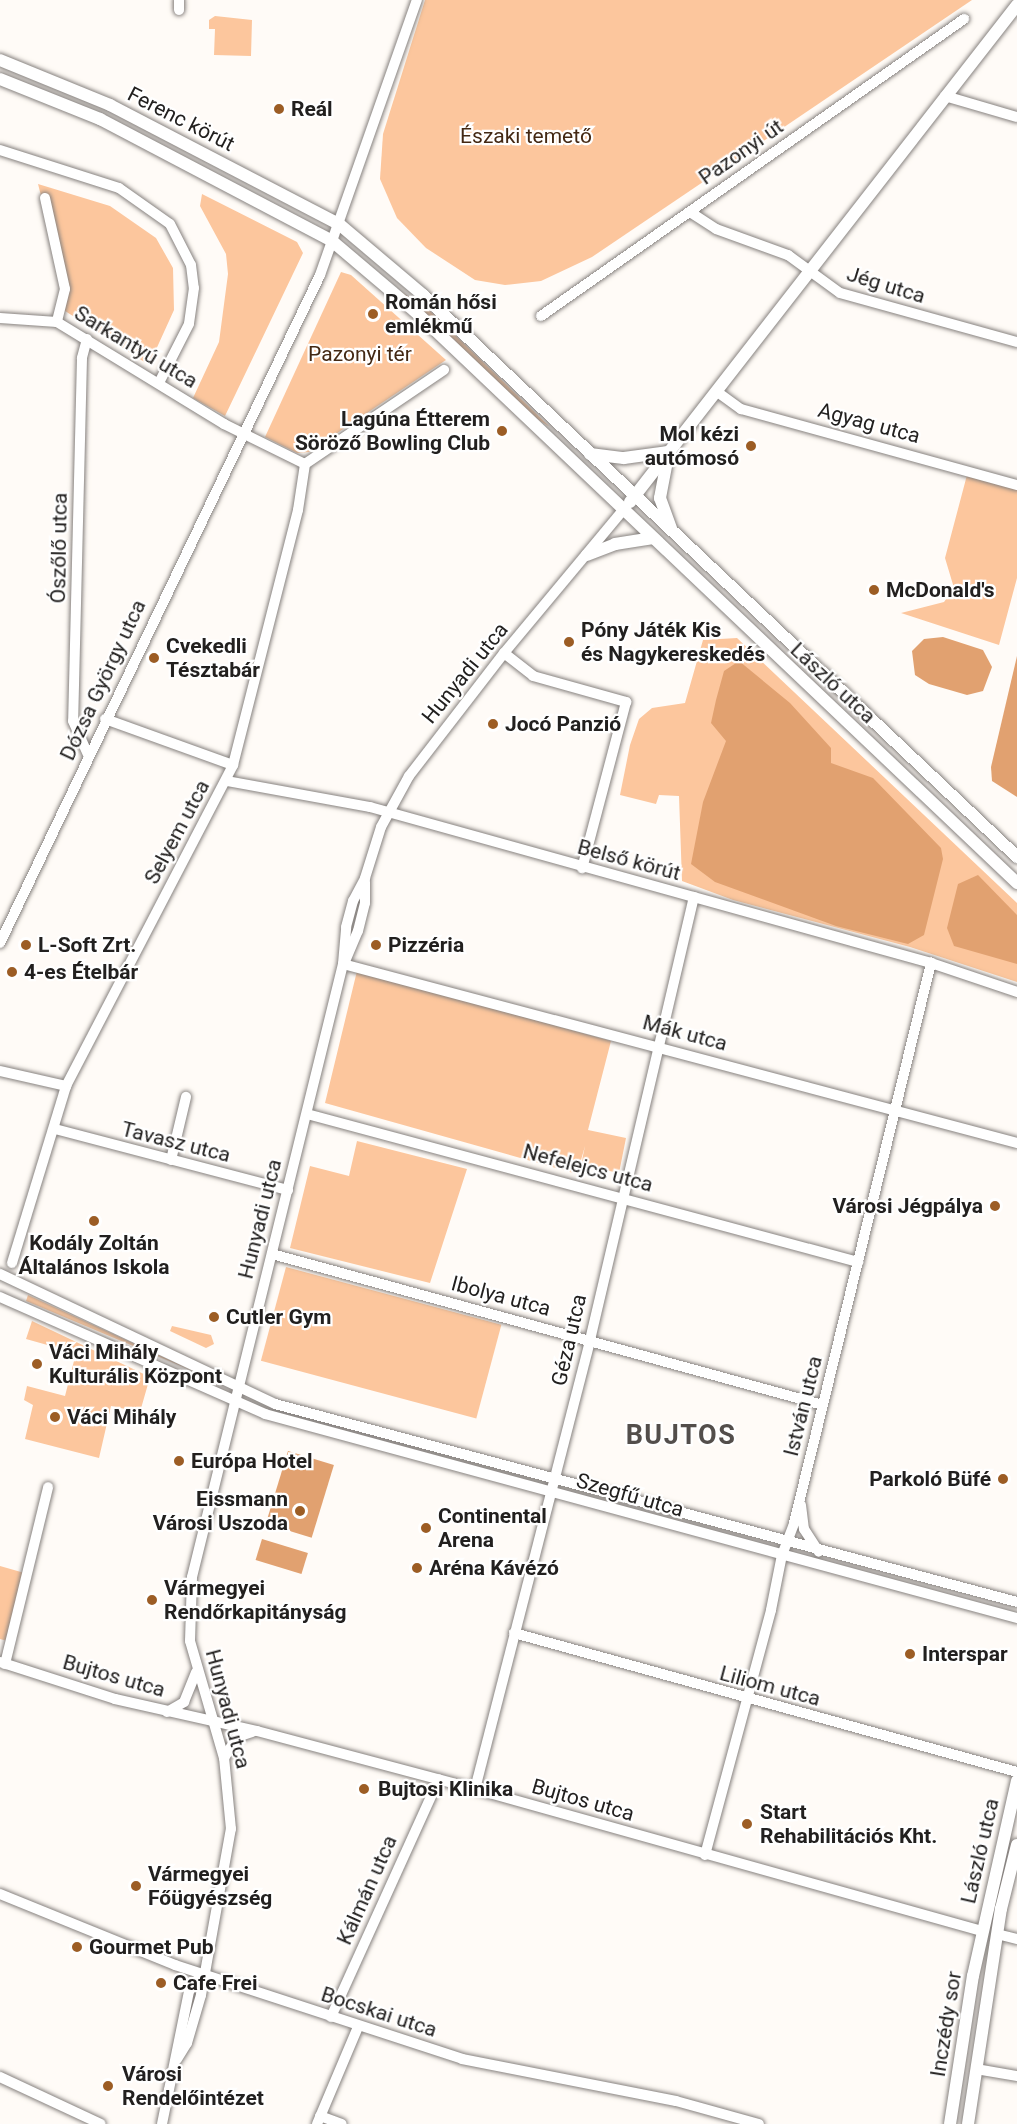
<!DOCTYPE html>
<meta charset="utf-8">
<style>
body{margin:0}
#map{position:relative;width:1017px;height:2124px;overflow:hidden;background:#fffbf7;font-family:Roboto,sans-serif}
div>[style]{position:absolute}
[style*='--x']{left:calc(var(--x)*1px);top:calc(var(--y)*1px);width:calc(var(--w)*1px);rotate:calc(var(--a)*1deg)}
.green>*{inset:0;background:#fcc69d;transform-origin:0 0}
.water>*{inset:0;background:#e1a170;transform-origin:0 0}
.roads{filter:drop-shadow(0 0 2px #87827f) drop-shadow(0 0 2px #87827f)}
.minor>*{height:10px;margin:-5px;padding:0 5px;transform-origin:5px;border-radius:5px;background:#fff}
.major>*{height:12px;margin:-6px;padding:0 6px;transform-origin:6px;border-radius:6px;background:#fff}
.dots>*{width:16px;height:16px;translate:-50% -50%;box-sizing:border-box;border:3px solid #fff;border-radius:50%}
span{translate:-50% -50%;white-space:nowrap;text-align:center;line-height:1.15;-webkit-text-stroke:4.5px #fff;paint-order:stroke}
.poi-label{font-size:21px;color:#22201f;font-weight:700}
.left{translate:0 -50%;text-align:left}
.right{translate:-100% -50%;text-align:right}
.street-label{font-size:21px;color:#22201f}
.park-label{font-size:21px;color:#432813}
.district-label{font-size:27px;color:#534e4b;font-weight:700;letter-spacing:1.5px}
</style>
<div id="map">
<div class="green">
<div style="clip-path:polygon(425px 0,972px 0,592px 257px,541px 281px,505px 285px,475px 280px,426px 248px,397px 218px,380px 179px,383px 134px)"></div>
<div style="clip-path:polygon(215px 16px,252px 20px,251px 56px,214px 55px,215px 29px,209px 29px,209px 20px)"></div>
<div style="clip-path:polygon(38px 184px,110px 206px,156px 238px,173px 268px,174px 310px,149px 365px,62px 309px,65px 289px)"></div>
<div style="clip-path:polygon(202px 194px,297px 242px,303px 253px,225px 416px,193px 398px,219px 342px,228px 274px,226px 254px,200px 206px)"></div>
<div style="clip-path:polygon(341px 272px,351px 275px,446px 360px,309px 452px,297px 453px,265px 437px)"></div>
<div style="clip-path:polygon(400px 291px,428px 309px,550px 427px,532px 416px)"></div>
<div style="clip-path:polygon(967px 475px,1017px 489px,1017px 578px,999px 645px,901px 613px,944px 602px,954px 588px,945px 558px)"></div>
<div style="clip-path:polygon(737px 638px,1017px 903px,1017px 982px,910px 947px,733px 900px,682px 881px,679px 796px,659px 795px,656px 804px,620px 795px,630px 745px,639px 719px,652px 708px,685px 703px,703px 640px)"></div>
<div style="clip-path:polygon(357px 971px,611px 1041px,588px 1130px,626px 1138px,619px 1173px,581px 1165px,585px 1146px,577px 1174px,325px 1103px)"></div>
<div style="clip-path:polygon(357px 1141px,467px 1169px,430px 1283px,290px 1248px,310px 1166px,349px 1176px)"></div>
<div style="left:286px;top:1267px;width:223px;height:97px;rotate:15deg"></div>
<div style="clip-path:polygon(28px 1295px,200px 1374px,26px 1301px)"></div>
<div style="clip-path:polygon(32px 1321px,150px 1377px,140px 1412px,111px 1406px,99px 1458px,25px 1439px,33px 1405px,24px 1400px,27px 1386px,65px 1396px,76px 1353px,26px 1339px)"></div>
<div style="clip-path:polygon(172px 1326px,211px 1335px,214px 1344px,206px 1348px,170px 1331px)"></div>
<div style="clip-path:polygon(0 1566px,28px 1574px,11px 1642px,0 1639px)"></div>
</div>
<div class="water">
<div style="clip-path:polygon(943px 637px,983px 650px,992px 667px,983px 691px,967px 695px,929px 684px,915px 675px,912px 651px,924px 639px)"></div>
<div style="clip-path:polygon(1017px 656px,1017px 797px,992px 781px,991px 767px)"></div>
<div style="clip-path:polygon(739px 661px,790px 703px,831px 748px,831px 763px,873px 778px,941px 848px,943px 859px,924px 935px,908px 944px,836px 926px,715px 882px,691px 864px,703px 802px,726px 741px,711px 723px,716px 700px,724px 671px)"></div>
<div style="clip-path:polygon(978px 875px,1017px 915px,1017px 964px,954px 946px,947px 928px,958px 884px)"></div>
<div style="left:288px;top:1451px;width:48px;height:76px;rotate:17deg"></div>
<div style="left:262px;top:1539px;width:48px;height:22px;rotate:17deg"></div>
</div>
<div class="roads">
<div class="minor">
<div style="--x:179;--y:0;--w:10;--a:90"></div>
<div style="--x:945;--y:96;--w:75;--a:16.3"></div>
<div style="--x:0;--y:150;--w:125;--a:17.7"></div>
<div style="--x:119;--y:188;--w:62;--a:35.2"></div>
<div style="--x:170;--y:224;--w:46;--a:62.9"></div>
<div style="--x:191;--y:265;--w:23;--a:83"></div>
<div style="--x:194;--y:288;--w:36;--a:98"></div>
<div style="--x:189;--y:324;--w:66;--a:117"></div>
<div style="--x:45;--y:198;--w:93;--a:77.6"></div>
<div style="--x:65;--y:289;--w:34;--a:104"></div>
<div style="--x:690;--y:212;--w:31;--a:33"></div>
<div style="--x:716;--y:229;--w:77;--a:19.9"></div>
<div style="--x:788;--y:255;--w:64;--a:36.2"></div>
<div style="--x:840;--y:293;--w:184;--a:15.5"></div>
<div style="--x:541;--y:316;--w:517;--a:-35.07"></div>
<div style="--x:0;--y:318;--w:57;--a:4"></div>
<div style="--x:57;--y:322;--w:196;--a:31.4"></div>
<div style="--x:224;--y:424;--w:90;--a:26.3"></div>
<div style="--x:87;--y:339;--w:20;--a:105"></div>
<div style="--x:82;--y:358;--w:363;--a:91.4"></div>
<div style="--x:73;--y:721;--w:37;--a:66"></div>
<div style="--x:716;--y:391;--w:31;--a:36"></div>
<div style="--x:741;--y:409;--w:286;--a:15.4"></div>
<div style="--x:305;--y:464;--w:168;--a:-34.1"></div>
<div style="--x:504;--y:653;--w:37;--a:38"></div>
<div style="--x:533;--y:676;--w:97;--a:15.6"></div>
<div style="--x:626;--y:702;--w:172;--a:104.8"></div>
<div style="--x:105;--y:719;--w:136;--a:19.8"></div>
<div style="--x:227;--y:781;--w:145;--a:10.3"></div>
<div style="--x:370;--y:807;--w:582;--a:15.54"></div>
<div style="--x:931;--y:963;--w:91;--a:18.6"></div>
<div style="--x:0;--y:943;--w:741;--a:-64.4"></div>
<div style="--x:320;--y:275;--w:292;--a:-70.6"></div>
<div style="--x:346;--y:959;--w:30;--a:-67"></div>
<div style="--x:358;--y:931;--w:29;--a:-76"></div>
<div style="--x:365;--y:903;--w:21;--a:-90"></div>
<div style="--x:343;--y:964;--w:697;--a:14.87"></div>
<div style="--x:0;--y:1071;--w:68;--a:12.8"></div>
<div style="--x:307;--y:1114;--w:571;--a:15.03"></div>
<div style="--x:55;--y:1129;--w:241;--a:14.7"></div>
<div style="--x:171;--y:1160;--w:65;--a:-76.6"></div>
<div style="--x:272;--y:1254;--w:571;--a:15.33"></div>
<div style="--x:12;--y:1263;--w:185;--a:-73"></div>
<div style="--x:66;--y:1086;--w:362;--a:-62.5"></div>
<div style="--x:233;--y:765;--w:263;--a:-75.7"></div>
<div style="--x:298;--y:510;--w:47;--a:-81.3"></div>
<div style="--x:0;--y:1274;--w:304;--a:25.3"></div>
<div style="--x:275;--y:1404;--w:768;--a:14.94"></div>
<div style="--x:0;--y:1297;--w:290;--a:23.8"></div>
<div style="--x:265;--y:1414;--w:779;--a:15.18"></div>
<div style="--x:801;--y:1505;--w:24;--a:83"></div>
<div style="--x:804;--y:1529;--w:27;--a:57"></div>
<div style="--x:514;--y:1633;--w:522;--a:15.45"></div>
<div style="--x:0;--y:1662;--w:121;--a:17.8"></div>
<div style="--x:115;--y:1699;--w:146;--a:12.7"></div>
<div style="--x:257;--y:1731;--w:226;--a:14.9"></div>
<div style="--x:475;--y:1789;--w:527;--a:15.65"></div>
<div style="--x:5;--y:1664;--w:182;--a:-76.3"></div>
<div style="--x:167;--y:1712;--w:20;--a:-30"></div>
<div style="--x:184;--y:1702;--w:32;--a:-68"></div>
<div style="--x:224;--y:1758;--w:25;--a:-58"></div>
<div style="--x:237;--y:1737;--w:16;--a:-18"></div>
<div style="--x:475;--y:1789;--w:463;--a:-75.6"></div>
<div style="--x:590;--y:1340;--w:455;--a:-76.8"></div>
<div style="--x:705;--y:1855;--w:254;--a:-74.9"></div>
<div style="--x:771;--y:1610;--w:56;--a:-78.7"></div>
<div style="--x:782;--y:1555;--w:34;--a:-69"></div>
<div style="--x:794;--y:1523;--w:577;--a:-76.25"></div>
<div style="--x:0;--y:1894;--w:189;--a:22.1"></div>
<div style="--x:175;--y:1965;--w:302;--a:18.1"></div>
<div style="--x:462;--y:2059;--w:218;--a:11.1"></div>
<div style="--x:676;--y:2101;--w:86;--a:15.5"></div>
<div style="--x:997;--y:1934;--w:21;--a:14"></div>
<div style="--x:331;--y:2017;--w:261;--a:-65.6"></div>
<div style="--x:177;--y:2059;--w:19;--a:-58"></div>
<div style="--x:187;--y:2043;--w:50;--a:-73.7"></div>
<div style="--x:201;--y:1995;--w:169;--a:-79.8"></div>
<div style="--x:231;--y:1829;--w:71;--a:-95.6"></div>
<div style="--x:224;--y:1758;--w:122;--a:-106.2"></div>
<div style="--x:190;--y:1641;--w:64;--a:-88.2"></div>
<div style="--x:192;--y:1577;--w:631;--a:-76.16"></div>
<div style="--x:343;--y:964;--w:37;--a:-85"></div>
<div style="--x:346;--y:927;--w:27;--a:-75"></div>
<div style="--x:353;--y:901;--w:26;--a:-62"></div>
<div style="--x:365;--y:878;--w:53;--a:-72.6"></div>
<div style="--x:381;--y:827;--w:58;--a:-61.2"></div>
<div style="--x:409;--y:776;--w:155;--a:-52.3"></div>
<div style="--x:504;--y:653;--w:186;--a:-50.2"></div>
<div style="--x:976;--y:2069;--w:42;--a:9.7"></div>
<div style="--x:0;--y:2077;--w:111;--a:25"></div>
<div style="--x:320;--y:2116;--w:23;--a:20"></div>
<div style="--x:162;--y:2124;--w:136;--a:-78.5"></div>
<div style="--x:189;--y:1991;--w:20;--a:-53"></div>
<div style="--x:317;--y:2124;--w:105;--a:-67.1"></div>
</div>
<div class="major">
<div style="--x:0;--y:60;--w:119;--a:22.2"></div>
<div style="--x:110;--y:105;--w:258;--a:27.5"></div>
<div style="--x:339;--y:224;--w:110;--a:40.2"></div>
<div style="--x:423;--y:295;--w:818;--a:43.41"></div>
<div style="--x:0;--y:79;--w:108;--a:21.8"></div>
<div style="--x:100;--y:119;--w:262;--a:27.7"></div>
<div style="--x:332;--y:241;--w:111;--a:40.3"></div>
<div style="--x:417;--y:313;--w:828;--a:43.53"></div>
<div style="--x:590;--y:454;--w:34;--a:7"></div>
<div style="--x:624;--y:458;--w:44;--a:-7.8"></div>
<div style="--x:668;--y:456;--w:43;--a:100.8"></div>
<div style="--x:660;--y:498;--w:33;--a:70"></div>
<div style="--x:630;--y:502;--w:630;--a:-52.09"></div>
<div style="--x:587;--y:555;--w:30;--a:-21"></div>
<div style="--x:615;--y:544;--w:37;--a:-9"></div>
<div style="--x:950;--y:2124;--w:150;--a:-81.2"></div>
<div style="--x:973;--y:1976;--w:200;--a:-77.3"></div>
<div style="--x:968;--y:2124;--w:218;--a:-81.3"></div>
<div style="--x:1001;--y:1909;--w:66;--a:-76"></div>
</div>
</div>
<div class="dots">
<div style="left:279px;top:109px;background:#9c5d25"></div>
<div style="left:373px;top:314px;background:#9c5d25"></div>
<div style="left:502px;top:431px;background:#9c5d25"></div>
<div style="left:751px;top:446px;background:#9c5d25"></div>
<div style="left:874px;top:590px;background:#9c5d25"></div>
<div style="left:569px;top:642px;background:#9c5d25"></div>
<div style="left:154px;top:658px;background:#9c5d25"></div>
<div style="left:493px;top:724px;background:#9c5d25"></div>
<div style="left:26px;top:945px;background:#9c5d25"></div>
<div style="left:376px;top:945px;background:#9c5d25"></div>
<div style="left:12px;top:972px;background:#9c5d25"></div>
<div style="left:995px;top:1206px;background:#9c5d25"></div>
<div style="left:94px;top:1221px;background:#9c5d25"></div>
<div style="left:214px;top:1317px;background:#9c5d25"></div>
<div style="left:37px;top:1364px;background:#9c5d25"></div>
<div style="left:55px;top:1417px;background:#9c5d25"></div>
<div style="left:179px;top:1461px;background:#9c5d25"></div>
<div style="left:1003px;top:1479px;background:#9c5d25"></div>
<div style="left:300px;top:1511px;background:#9c5d25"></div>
<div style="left:426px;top:1528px;background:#9c5d25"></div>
<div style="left:417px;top:1568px;background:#9c5d25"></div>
<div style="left:152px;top:1600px;background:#9c5d25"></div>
<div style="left:910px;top:1654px;background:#9c5d25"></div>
<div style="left:364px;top:1789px;background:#9c5d25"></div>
<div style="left:747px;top:1824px;background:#9c5d25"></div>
<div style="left:136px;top:1886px;background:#9c5d25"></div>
<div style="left:77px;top:1947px;background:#9c5d25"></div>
<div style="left:161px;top:1983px;background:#9c5d25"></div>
<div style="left:108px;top:2086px;background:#9c5d25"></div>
</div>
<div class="poi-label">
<span class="left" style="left:291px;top:109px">Reál</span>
<span class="left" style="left:385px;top:314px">Román hősi<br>emlékmű</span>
<span class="right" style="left:490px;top:431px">Lagúna Étterem<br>Söröző Bowling Club</span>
<span class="right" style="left:739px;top:446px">Mol kézi<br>autómosó</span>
<span class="left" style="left:886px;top:590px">McDonald's</span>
<span class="left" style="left:581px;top:642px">Póny Játék Kis<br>és Nagykereskedés</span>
<span class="left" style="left:166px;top:658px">Cvekedli<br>Tésztabár</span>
<span class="left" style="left:505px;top:724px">Jocó Panzió</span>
<span class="left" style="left:38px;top:945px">L-Soft Zrt.</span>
<span class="left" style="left:388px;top:945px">Pizzéria</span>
<span class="left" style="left:24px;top:972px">4-es Ételbár</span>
<span class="right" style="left:983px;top:1206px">Városi Jégpálya</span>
<span style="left:94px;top:1255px">Kodály Zoltán<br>Általános Iskola</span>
<span class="left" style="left:226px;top:1317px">Cutler Gym</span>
<span class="left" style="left:49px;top:1364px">Váci Mihály<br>Kulturális Központ</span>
<span class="left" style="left:67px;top:1417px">Váci Mihály</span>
<span class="left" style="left:191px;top:1461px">Európa Hotel</span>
<span class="right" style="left:991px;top:1479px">Parkoló Büfé</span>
<span class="right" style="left:288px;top:1511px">Eissmann<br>Városi Uszoda</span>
<span class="left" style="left:438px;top:1528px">Continental<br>Arena</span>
<span class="left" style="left:429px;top:1568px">Aréna Kávézó</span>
<span class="left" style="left:164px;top:1600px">Vármegyei<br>Rendőrkapitányság</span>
<span class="left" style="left:922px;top:1654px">Interspar</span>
<span class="left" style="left:378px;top:1789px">Bujtosi Klinika</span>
<span class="left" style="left:760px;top:1824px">Start<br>Rehabilitációs Kht.</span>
<span class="left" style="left:148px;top:1886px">Vármegyei<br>Főügyészség</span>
<span class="left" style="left:89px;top:1947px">Gourmet Pub</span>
<span class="left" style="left:173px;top:1983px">Cafe Frei</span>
<span class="left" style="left:122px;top:2086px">Városi<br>Rendelőintézet</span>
</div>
<div class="street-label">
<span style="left:181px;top:119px;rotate:27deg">Ferenc körút</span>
<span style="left:741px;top:152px;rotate:-35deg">Pazonyi út</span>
<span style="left:886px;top:285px;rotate:17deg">Jég utca</span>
<span style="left:136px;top:347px;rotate:31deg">Sarkantyú utca</span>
<span style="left:869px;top:423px;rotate:15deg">Agyag utca</span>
<span style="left:59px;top:548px;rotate:-89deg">Ószőlő utca</span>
<span style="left:465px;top:673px;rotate:-51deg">Hunyadi utca</span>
<span style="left:103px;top:680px;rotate:-65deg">Dózsa György utca</span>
<span style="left:833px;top:683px;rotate:43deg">László utca</span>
<span style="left:177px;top:832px;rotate:-62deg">Selyem utca</span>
<span style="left:629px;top:860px;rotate:15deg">Belső körút</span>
<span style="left:685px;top:1033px;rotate:15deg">Mák utca</span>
<span style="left:176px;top:1142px;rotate:14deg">Tavasz utca</span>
<span style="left:588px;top:1168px;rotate:15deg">Nefelejcs utca</span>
<span style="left:260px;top:1219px;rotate:-76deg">Hunyadi utca</span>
<span style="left:501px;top:1296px;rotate:15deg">Ibolya utca</span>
<span style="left:569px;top:1340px;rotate:-77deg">Géza utca</span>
<span style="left:803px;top:1406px;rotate:-76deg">István utca</span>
<span style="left:630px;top:1495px;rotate:16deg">Szegfű utca</span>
<span style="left:114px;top:1676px;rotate:16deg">Bujtos utca</span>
<span style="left:770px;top:1686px;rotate:15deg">Liliom utca</span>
<span style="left:228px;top:1709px;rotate:75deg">Hunyadi utca</span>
<span style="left:583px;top:1800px;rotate:16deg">Bujtos utca</span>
<span style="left:980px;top:1851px;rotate:-77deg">László utca</span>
<span style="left:367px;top:1890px;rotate:-66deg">Kálmán utca</span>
<span style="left:379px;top:2012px;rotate:18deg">Bocskai utca</span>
<span style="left:946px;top:2024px;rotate:-81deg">Inczédy sor</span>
</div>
<div class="park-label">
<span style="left:526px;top:136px">Északi temető</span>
<span style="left:360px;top:354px">Pazonyi tér</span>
</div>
<div class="district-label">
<span style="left:681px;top:1436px">BUJTOS</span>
</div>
</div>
